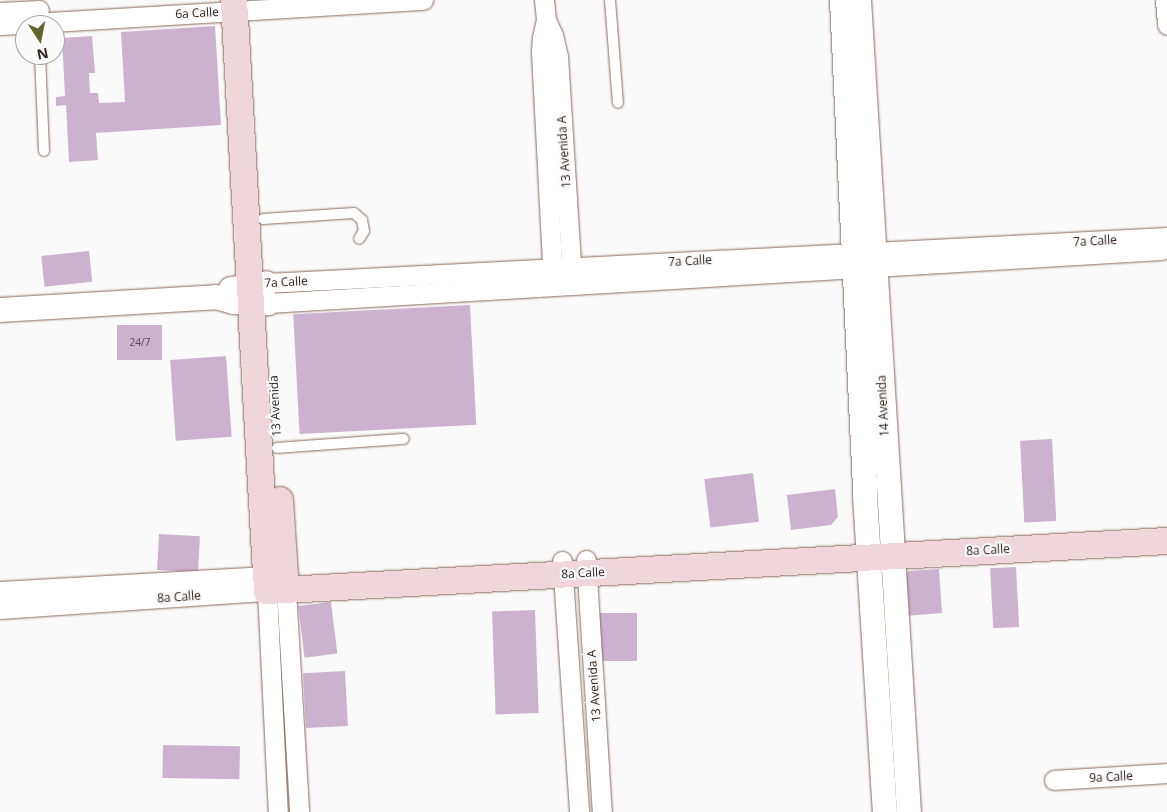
<!DOCTYPE html>
<style>
body{margin:0}
#map{position:relative;width:1167px;height:812px;overflow:hidden;background:#fafafa;font-family:"Open Sans",sans-serif}
div>[style]{position:absolute}
[style*='--x']{left:calc(var(--x)*1px);top:calc(var(--y)*1px);width:calc(var(--w)*1px);rotate:calc(var(--a)*1deg)}
.building>*{inset:0;background:#cdb2d0;transform-origin:0 0}
.roads{filter:drop-shadow(0 0 1px #8a6957) drop-shadow(0 0 1px #8a6957)}
.service>*{height:10px;margin:-5px;padding:0 5px;transform-origin:5px;border-radius:5px;background:#fff}
.minor>*{height:19px;margin:-9.5px;padding:0 9.5px;transform-origin:9.5px;border-radius:9.5px;background:#fff}
.tertiary>*{height:24px;margin:-12px;padding:0 12px;transform-origin:12px;border-radius:12px;background:#fff}
.secondary>*{height:26px;margin:-13px;padding:0 13px;transform-origin:13px;border-radius:13px;background:#f0d5da}
span{translate:-50% -50%;white-space:nowrap;text-align:center;line-height:1.15;-webkit-text-stroke:4.5px #fafafa;paint-order:stroke}
.number-label{font-size:10px;color:#574648}
.number-label span{-webkit-text-stroke-width:0}
.street-label{font-size:12px;color:#30221b}
.north{position:absolute;left:15px;top:15px;width:50px;height:50px;box-sizing:border-box;background:#fafafa;border:1px solid #a9a4a1;border-radius:50%;rotate:169deg;font-size:14px;font-weight:700;line-height:20px;text-align:center;color:#30221b}
.north::after{content:'';display:block;margin:auto;width:18px;height:22px;background:#636330;clip-path:polygon(50% 0,100% 100%,50% 72%,0 100%)}
</style>
<div id="map">
<div class="building">
<div style="clip-path:polygon(215px 26px,221px 125px,96px 133px,98px 160px,69px 162px,66px 105px,56px 106px,56px 97px,65px 96px,62px 38px,92px 36px,95px 73px,89px 73px,90px 93px,98px 93px,99px 103px,125px 102px,121px 32px)"></div>
<div style="left:89px;top:251px;width:31px;height:48px;rotate:84deg"></div>
<div style="left:470px;top:305px;width:120px;height:177px;rotate:87deg"></div>
<div style="left:162px;top:325px;width:35px;height:45px;rotate:90deg"></div>
<div style="left:226px;top:356px;width:81px;height:56px;rotate:86deg"></div>
<div style="left:1052px;top:439px;width:82px;height:32px;rotate:87deg"></div>
<div style="left:753px;top:473px;width:49px;height:49px;rotate:83deg"></div>
<div style="clip-path:polygon(835px 489px,838px 517px,831px 525px,791px 530px,787px 495px)"></div>
<div style="left:159px;top:534px;width:41px;height:36px;rotate:3deg"></div>
<div style="left:1016px;top:567px;width:60px;height:26px;rotate:87deg"></div>
<div style="clip-path:polygon(939px 569px,942px 613px,905px 616px,903px 577px,909px 571px)"></div>
<div style="left:331px;top:602px;width:52px;height:33px;rotate:83deg"></div>
<div style="left:535px;top:610px;width:103px;height:43px;rotate:88deg"></div>
<div style="left:599px;top:613px;width:38px;height:48px"></div>
<div style="left:345px;top:671px;width:55px;height:42px;rotate:87deg"></div>
<div style="left:163px;top:745px;width:77px;height:33px;rotate:1deg"></div>
</div>
<div class="roads">
<div class="service">
<div style="--x:610;--y:0;--w:103;--a:85.6"></div>
<div style="--x:40;--y:55;--w:96;--a:87.6"></div>
<div style="--x:263;--y:219;--w:91;--a:-3.8"></div>
<div style="--x:354;--y:213;--w:11;--a:41"></div>
<div style="--x:362;--y:220;--w:11;--a:80"></div>
<div style="--x:364;--y:231;--w:9;--a:122"></div>
<div style="--x:277;--y:448;--w:127;--a:-4.1"></div>
</div>
<div class="minor">
<div style="--x:544;--y:0;--w:20;--a:84"></div>
<div style="--x:546;--y:20;--w:17;--a:103"></div>
<div style="--x:542;--y:37;--w:16;--a:94"></div>
<div style="--x:541;--y:53;--w:227;--a:87"></div>
<div style="--x:1165;--y:0;--w:25;--a:85"></div>
<div style="--x:0;--y:12;--w:39;--a:-3"></div>
<div style="--x:546;--y:20;--w:17;--a:65"></div>
<div style="--x:553;--y:35;--w:22;--a:77"></div>
<div style="--x:558;--y:56;--w:223;--a:86.4"></div>
<div style="--x:0;--y:25;--w:424;--a:-3.4"></div>
<div style="--x:267;--y:283;--w:901;--a:-2.93"></div>
<div style="--x:268;--y:303;--w:895;--a:-3.4"></div>
<div style="--x:586;--y:560;--w:253;--a:86.4"></div>
<div style="--x:562;--y:561;--w:252;--a:86.1"></div>
<div style="--x:286;--y:590;--w:222;--a:86.6"></div>
<div style="--x:0;--y:591;--w:267;--a:-3.2"></div>
<div style="--x:0;--y:609;--w:268;--a:-3.9"></div>
<div style="--x:267;--y:591;--w:221;--a:87.2"></div>
<div style="--x:1054;--y:780;--w:113;--a:-3.5"></div>
</div>
<div class="tertiary">
<div style="--x:842;--y:0;--w:497;--a:87.3"></div>
<div style="--x:865;--y:496;--w:317;--a:86.4"></div>
<div style="--x:859;--y:0;--w:814;--a:86.48"></div>
<div style="--x:231;--y:289;--w:36;--a:-9"></div>
<div style="--x:0;--y:310;--w:216;--a:-3.4"></div>
<div style="--x:216;--y:297;--w:19;--a:16"></div>
<div style="--x:234;--y:302;--w:34;--a:2"></div>
</div>
<div class="secondary">
<div style="--x:234;--y:0;--w:592;--a:86.8"></div>
<div style="--x:267;--y:591;--w:901;--a:-3.18"></div>
<div style="--x:280;--y:500;--w:90;--a:86.2"></div>
</div>
</div>
<div class="number-label">
<span style="left:140px;top:343px">24/7</span>
</div>
<div class="street-label">
<span style="left:197px;top:13px;rotate:-3deg">6a Calle</span>
<span style="left:564px;top:152px;rotate:-94deg">13 Avenida A</span>
<span style="left:1095px;top:241px;rotate:-3deg">7a Calle</span>
<span style="left:690px;top:261px;rotate:-3deg">7a Calle</span>
<span style="left:286px;top:282px;rotate:-3deg">7a Calle</span>
<span style="left:275px;top:406px;rotate:-93deg">13 Avenida</span>
<span style="left:883px;top:406px;rotate:-93deg">14 Avenida</span>
<span style="left:988px;top:550px;rotate:-3deg">8a Calle</span>
<span style="left:583px;top:573px;rotate:-3deg">8a Calle</span>
<span style="left:179px;top:597px;rotate:-4deg">8a Calle</span>
<span style="left:594px;top:686px;rotate:-94deg">13 Avenida A</span>
<span style="left:1111px;top:777px;rotate:-3deg">9a Calle</span>
</div>
<div class="north">N</div>
</div>
